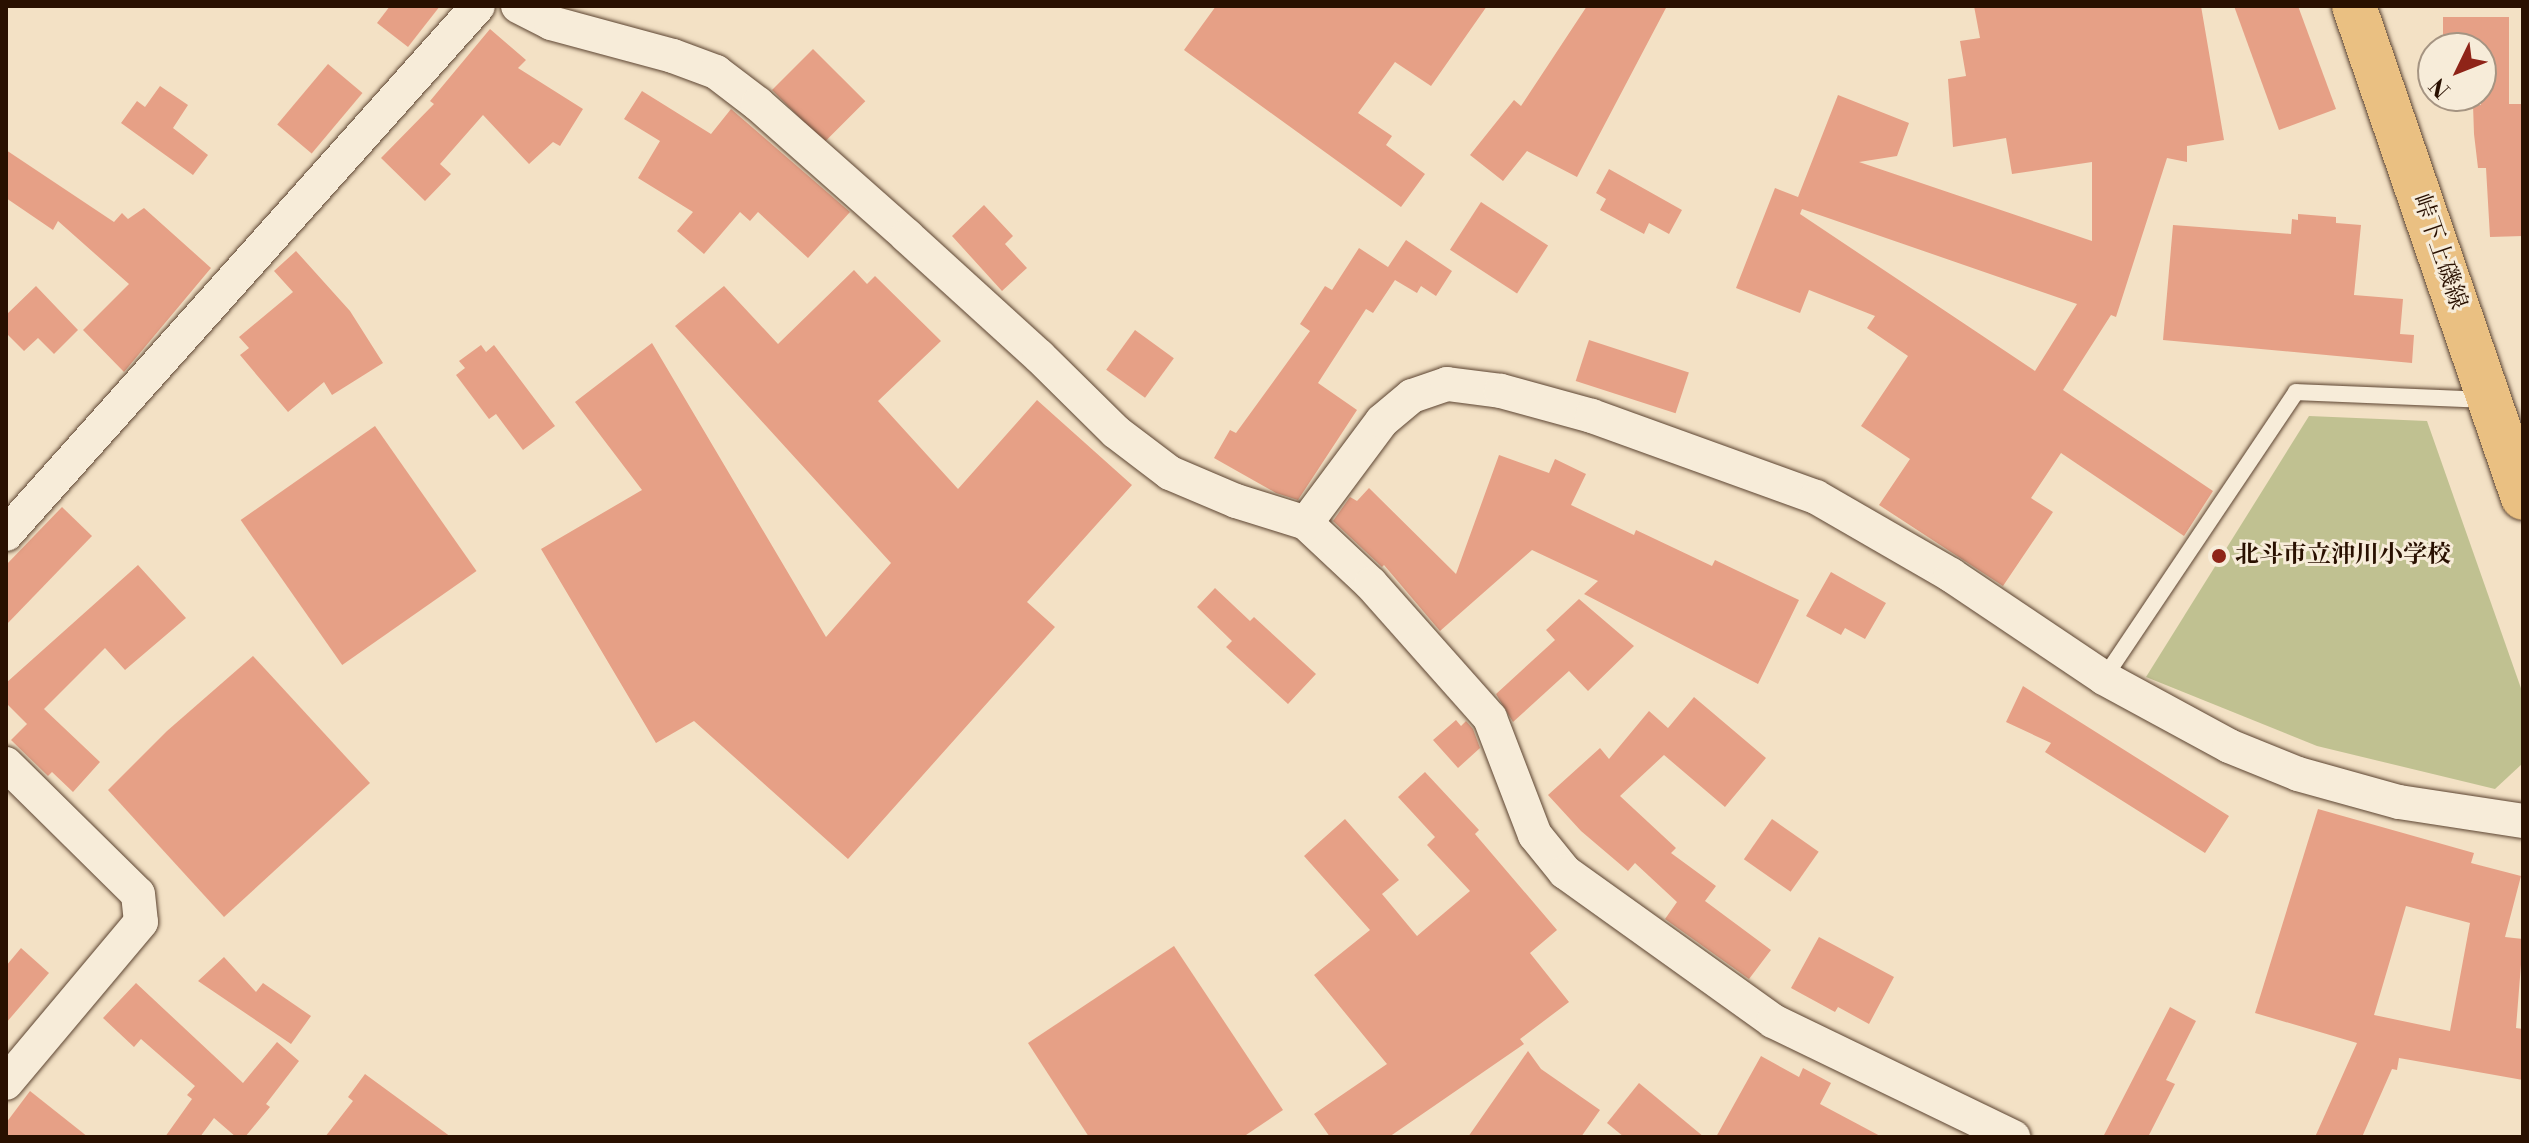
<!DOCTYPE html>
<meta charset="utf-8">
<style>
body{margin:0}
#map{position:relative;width:2529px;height:1143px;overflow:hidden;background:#f3e1c5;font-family:"Libre Bodoni","Noto Serif JP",serif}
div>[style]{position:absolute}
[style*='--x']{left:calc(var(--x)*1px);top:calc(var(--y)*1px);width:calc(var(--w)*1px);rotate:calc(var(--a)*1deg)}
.green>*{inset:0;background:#c0c191}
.building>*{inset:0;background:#e6a086;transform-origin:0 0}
.roads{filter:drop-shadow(0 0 2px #5c4431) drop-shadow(0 0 2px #5c4431)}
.service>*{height:16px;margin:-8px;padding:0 8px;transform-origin:8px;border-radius:8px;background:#f7ecd9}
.minor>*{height:34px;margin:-17px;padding:0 17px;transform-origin:17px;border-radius:17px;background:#f7ecd9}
.primary>*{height:44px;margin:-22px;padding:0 22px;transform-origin:22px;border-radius:22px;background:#eac082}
.dots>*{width:22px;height:22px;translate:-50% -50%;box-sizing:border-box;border:4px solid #f7ecd9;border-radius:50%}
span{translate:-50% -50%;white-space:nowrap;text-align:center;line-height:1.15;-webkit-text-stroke:6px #f7ecd9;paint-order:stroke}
.street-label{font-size:24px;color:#291000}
.poi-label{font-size:24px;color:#291000;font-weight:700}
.left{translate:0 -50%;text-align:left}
.frame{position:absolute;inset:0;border:8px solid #291000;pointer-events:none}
.north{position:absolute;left:2417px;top:32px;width:80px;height:80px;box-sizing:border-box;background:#f7ecd9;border:2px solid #a59482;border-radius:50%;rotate:227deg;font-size:22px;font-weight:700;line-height:32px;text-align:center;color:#291000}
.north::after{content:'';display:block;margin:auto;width:28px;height:36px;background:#8f2418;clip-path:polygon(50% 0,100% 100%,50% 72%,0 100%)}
</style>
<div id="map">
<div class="green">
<div style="clip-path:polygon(2309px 416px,2427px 421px,2523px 694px,2523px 763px,2495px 789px,2317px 746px,2146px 677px)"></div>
</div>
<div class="building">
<div style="clip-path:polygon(390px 6px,440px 6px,408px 47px,377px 23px)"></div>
<div style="clip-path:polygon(1216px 6px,1487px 6px,1431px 86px,1395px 62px,1358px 113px,1392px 136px,1386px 145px,1425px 174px,1401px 207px,1184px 50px)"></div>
<div style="clip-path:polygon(1587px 6px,1667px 6px,1577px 177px,1527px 151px,1503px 181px,1470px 155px,1514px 100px,1521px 106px)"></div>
<div style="clip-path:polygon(evenodd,1974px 6px,2201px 6px,2224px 140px,2187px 146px,2187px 162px,2167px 158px,2116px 317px,2111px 315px,2063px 390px,2213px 491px,2184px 536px,2061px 453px,2031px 498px,2053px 512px,2003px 586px,1879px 505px,1910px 459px,1861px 426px,1908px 356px,1867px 328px,1875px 316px,1809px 290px,1800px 313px,1736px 288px,1775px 188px,1798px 197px,1838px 95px,1909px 123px,1897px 156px,1859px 162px,2092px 241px,2092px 162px,2012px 174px,2006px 138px,1953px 147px,1948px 79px,1966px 76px,1960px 41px,1980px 38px,1974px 6px,1802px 209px,2077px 304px,2035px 371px,1800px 214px,1802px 209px)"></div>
<div style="clip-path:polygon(2234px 6px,2298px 6px,2336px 109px,2279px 130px)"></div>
<div style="clip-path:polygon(2443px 17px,2509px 17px,2509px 104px,2523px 104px,2523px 236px,2490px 237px,2486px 168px,2478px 168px,2474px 134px,2473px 105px,2481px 105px,2481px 48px,2443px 48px)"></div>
<div style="clip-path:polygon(490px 29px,526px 60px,518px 68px,583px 109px,560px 146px,553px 142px,529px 164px,483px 115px,440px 164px,451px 174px,425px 201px,381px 158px,434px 104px,430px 101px)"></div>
<div style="left:813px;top:49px;width:74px;height:58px;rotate:45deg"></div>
<div style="left:328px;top:64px;width:45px;height:79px;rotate:40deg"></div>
<div style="clip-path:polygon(160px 86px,188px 105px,173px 128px,208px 155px,193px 175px,121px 123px,137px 101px,145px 107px)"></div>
<div style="clip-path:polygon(642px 91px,711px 134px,731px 109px,850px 212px,808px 258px,758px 212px,750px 221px,740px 212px,704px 254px,677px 231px,693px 212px,638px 178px,660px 141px,624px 119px)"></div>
<div style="clip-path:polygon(6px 150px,114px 222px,122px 213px,128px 219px,144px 208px,211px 268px,124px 372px,83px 330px,129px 284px,58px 221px,53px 230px,6px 198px)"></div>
<div style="clip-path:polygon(1609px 169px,1682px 210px,1669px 234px,1649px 223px,1644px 234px,1600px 210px,1606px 199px,1596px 193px)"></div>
<div style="left:1481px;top:202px;width:80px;height:57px;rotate:33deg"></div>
<div style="clip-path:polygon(984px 205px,1013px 236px,1005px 244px,1027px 268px,1002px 291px,952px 236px)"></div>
<div style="clip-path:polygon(2298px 214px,2336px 217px,2336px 223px,2361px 225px,2354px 295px,2403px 299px,2400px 334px,2414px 335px,2412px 363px,2163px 340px,2173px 225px,2291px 234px,2292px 219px,2298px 220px)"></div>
<div style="clip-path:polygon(1406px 240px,1452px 271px,1436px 296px,1421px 286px,1417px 293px,1395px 280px,1373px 313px,1366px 309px,1318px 383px,1357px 410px,1298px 500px,1276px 493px,1214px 458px,1230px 430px,1236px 433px,1310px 331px,1300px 324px,1325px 286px,1332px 290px,1359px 248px,1388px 267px)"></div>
<div style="clip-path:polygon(296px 251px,350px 311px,383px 363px,332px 395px,324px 382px,288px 412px,240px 355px,249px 348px,239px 337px,293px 292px,274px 271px)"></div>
<div style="clip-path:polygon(854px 270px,867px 284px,875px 276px,941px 341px,878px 401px,958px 489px,1037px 400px,1132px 485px,1027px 602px,1055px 627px,848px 859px,694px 721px,656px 743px,541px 549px,642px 490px,575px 402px,652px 343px,826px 637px,891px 563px,675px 326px,724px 286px,778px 344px)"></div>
<div style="clip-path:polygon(36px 286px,78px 330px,54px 354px,38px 338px,24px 351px,6px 333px,6px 315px)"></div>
<div style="left:1135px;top:330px;width:48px;height:49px;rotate:36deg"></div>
<div style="left:1589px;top:340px;width:105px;height:43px;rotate:18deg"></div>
<div style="clip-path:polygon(481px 345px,486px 352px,494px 345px,555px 426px,523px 450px,496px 414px,489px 419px,456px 375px,465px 368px,459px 361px)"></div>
<div style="left:375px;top:426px;width:177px;height:164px;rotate:55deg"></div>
<div style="clip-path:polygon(1499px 455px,1549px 473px,1555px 459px,1586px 474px,1571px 505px,1634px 535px,1636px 530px,1712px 566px,1715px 560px,1799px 600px,1758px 684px,1584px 594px,1598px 581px,1532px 550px,1440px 631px,1384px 565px,1382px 567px,1333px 521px,1350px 497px,1357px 501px,1369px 488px,1456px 574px)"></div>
<div style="clip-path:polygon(62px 507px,92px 536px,6px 625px,6px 565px)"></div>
<div style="clip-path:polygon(138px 565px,186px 618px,125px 670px,105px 648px,44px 709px,100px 762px,73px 792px,52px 772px,48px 776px,11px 740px,27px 724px,6px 703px,6px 683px)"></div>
<div style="clip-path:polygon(1831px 572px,1886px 603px,1865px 639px,1845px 628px,1841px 635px,1806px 616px)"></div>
<div style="clip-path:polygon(1215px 588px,1250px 621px,1254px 617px,1316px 674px,1288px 704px,1226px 647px,1232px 641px,1197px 607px)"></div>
<div style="clip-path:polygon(1579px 599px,1634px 646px,1588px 691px,1569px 671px,1513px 722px,1496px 694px,1555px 640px,1546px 630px)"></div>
<div style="clip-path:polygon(253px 656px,370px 783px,224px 917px,108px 790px,167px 731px)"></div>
<div style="clip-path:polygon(2023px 686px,2229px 816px,2205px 853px,2045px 752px,2051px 743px,2006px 722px)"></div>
<div style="clip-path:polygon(1694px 697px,1766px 758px,1725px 807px,1664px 755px,1620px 796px,1676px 848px,1671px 853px,1716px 886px,1705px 901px,1771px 950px,1749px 979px,1665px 919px,1677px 902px,1635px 863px,1628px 871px,1581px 831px,1548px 795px,1600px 748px,1609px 759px,1649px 711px,1668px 728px)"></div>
<div style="clip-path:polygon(1456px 720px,1461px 726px,1466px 721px,1473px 729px,1480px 748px,1458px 768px,1433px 740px)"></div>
<div style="clip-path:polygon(1425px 772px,1479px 830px,1475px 834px,1557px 930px,1530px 953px,1569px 1002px,1520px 1039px,1524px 1044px,1389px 1137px,1330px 1137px,1314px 1114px,1387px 1064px,1314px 975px,1370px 930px,1304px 856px,1345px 819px,1399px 880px,1382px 894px,1417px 936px,1470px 891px,1427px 845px,1435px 837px,1398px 797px)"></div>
<div style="clip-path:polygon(evenodd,2318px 809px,2474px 853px,2471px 863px,2521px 876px,2505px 937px,2523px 939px,2516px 1028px,2523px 1029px,2523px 1080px,2399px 1058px,2397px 1070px,2392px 1069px,2362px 1137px,2315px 1137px,2357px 1043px,2255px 1013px,2318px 809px,2406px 906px,2470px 923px,2450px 1031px,2374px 1015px,2406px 906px)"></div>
<div style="left:1772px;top:819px;width:57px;height:49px;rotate:35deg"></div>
<div style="clip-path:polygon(1819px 937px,1894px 977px,1869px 1024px,1838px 1007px,1835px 1012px,1791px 988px)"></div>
<div style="clip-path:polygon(1174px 946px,1283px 1110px,1243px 1137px,1089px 1137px,1028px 1043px)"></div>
<div style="clip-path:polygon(21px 948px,49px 973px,6px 1023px,6px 966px)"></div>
<div style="clip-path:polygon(224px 957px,256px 992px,263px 983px,311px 1016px,291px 1044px,198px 981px)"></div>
<div style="clip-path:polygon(136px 983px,243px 1083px,277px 1042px,299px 1061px,266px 1104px,270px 1107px,245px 1137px,236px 1137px,214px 1118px,200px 1137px,165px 1137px,192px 1099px,187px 1095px,195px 1086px,141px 1039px,134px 1047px,103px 1018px)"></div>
<div style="clip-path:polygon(2170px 1007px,2196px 1021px,2166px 1080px,2175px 1084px,2148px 1137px,2103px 1137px)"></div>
<div style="clip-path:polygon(1528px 1051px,1541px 1069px,1600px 1110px,1581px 1137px,1468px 1137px)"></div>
<div style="clip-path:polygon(1761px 1056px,1799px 1077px,1803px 1068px,1831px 1083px,1820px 1104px,1882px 1137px,1716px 1137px)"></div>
<div style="clip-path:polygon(365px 1074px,451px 1137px,325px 1137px,353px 1101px,348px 1097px)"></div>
<div style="clip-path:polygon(1639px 1083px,1704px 1137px,1624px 1137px,1607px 1123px)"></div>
<div style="clip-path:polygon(30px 1091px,88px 1137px,6px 1137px,6px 1123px)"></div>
</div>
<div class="roads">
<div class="service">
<div style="--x:2104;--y:678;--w:344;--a:-56.1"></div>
<div style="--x:2296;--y:392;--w:190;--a:2.4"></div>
</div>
<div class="minor">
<div style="--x:518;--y:6;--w:37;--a:27"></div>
<div style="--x:551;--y:23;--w:126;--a:15.1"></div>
<div style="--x:673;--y:56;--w:46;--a:20.4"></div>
<div style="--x:716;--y:72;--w:53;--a:37.3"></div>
<div style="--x:758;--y:104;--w:199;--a:41.5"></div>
<div style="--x:907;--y:236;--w:178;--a:42.3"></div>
<div style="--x:1039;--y:356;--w:108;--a:44.6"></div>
<div style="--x:1116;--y:432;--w:68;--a:37.2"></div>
<div style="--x:1170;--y:473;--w:72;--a:23"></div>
<div style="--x:1236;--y:501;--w:73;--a:17.4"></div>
<div style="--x:1306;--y:523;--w:89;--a:43.2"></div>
<div style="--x:1371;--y:584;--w:179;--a:48.4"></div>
<div style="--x:1490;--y:718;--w:125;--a:69"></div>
<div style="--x:1535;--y:835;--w:48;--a:51"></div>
<div style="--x:1565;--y:872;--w:256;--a:35.6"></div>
<div style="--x:1773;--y:1021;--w:267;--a:25.8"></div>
<div style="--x:1306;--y:523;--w:127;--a:-53.3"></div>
<div style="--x:1382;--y:421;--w:39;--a:-40"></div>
<div style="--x:1412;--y:396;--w:37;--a:-19"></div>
<div style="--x:1447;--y:384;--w:54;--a:7.4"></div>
<div style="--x:1501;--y:391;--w:94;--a:15.4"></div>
<div style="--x:1592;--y:416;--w:238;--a:19.9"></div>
<div style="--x:1816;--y:497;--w:156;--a:30"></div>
<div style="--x:1951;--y:575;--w:184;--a:33.9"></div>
<div style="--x:2104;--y:678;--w:142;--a:28.5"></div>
<div style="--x:2229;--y:746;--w:74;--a:22.1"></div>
<div style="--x:2298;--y:774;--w:105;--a:15.5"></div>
<div style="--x:2399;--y:802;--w:125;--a:8.7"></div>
<div style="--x:6;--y:534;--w:708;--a:-48.21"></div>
<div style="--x:6;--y:764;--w:185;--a:44.6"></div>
<div style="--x:138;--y:894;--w:28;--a:84"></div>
<div style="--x:141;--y:922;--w:210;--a:130"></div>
</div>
<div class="primary">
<div style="--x:2354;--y:6;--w:520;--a:71.04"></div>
</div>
</div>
<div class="dots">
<div style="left:2219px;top:556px;background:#8f2418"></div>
</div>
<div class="street-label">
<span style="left:2439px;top:252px;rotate:71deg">峠下上磯線</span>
</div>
<div class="poi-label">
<span class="left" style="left:2235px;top:556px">北斗市立沖川小学校</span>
</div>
<div class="frame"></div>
<div class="north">N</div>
</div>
